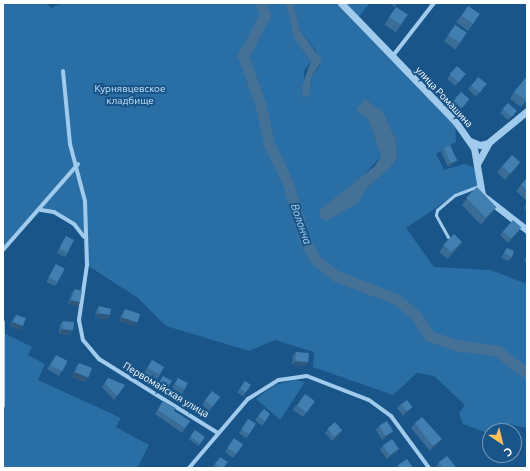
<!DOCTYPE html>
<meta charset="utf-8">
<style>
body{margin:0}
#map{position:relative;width:530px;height:471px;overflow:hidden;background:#195588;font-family:Ubuntu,sans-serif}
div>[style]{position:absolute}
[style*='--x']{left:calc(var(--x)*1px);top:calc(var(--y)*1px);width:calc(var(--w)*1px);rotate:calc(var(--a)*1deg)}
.green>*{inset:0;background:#296ea5}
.water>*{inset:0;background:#457196}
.river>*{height:11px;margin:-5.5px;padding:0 5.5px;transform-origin:5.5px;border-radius:5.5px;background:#457196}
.service>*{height:3px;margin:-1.5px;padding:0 1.5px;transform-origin:1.5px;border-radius:1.5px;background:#a1cbed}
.minor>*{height:4px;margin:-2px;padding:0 2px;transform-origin:2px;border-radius:2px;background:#a1cbed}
.tertiary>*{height:7px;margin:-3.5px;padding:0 3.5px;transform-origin:3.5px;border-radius:3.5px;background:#a1cbed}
.wall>*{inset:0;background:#396d98;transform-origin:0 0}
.shaded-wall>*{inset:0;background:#2e597c}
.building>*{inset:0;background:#427fb1;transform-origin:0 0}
span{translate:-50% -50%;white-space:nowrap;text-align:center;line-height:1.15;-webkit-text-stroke:4px #195588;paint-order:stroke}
.park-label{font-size:10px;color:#c6e3f9}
.street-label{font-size:10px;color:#fff}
.water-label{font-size:11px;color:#add5f4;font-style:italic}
.frame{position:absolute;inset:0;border:4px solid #fff;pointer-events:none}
.north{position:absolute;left:482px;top:423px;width:40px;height:40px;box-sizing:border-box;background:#195588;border:1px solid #7599b8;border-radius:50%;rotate:145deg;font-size:11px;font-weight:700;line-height:16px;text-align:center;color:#fff}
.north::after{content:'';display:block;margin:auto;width:14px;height:18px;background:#ffbf5d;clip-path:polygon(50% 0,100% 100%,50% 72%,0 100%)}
</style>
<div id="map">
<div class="green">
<div style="clip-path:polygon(evenodd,3px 3px,47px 3px,51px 8px,63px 3px,286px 3px,311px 61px,304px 71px,304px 97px,309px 96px,312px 76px,320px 66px,316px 51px,300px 30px,293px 3px,370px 3px,357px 19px,455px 121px,456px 142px,436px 154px,444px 170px,464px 164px,476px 168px,478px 186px,455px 195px,406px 228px,434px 267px,491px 270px,527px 284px,527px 428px,509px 424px,490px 434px,463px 424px,459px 413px,465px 405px,434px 376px,417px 373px,393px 395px,313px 367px,314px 352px,275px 340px,249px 351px,166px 326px,138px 298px,87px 265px,84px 237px,74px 224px,54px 212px,41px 211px,3px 250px,3px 3px,356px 110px,383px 111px,396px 140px,397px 158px,390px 168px,366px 189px,362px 177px,381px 156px,368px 119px,356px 110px)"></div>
<div style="clip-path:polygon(3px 322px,4px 333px,32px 347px,28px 355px,45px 364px,38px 380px,121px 418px,116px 427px,149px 445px,137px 468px,3px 468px)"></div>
<div style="clip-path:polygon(295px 380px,305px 382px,280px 420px,256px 399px,275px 385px)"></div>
</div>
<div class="water">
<div style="clip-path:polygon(286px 3px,293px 3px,300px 30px,322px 61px,312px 76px,309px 96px,303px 97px,302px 86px,311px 61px,294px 38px)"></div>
<div style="clip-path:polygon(364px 99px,383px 111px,396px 140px,397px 158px,390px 168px,366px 189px,358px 203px,326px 221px,320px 217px,320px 210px,375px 166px,381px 156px,368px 119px,356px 110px)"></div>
</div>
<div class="river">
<div style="--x:261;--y:3;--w:13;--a:72"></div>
<div style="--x:265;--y:15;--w:47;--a:118.2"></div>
<div style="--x:243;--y:56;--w:50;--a:70.1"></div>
<div style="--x:260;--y:103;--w:42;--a:77.6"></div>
<div style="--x:269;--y:144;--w:41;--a:64.1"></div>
<div style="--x:287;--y:181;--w:63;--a:73.3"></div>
<div style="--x:305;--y:241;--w:21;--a:61"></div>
<div style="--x:315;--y:259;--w:25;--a:40"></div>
<div style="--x:334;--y:275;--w:66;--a:21.2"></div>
<div style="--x:396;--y:299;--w:27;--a:39"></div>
<div style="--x:417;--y:316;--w:23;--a:59"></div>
<div style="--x:429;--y:336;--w:28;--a:18"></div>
<div style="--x:456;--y:345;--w:42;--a:8.1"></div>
<div style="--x:498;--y:351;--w:37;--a:38"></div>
</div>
<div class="service">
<div style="--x:448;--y:237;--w:25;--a:-119"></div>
<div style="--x:436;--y:215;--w:5;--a:-79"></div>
<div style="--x:437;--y:210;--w:23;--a:-40"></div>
<div style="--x:455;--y:195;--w:25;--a:-21"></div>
</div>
<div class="minor">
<div style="--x:392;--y:57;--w:68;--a:-52.1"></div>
<div style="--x:63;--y:71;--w:73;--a:84.5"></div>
<div style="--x:70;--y:144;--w:59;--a:75.3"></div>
<div style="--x:85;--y:201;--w:64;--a:88.2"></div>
<div style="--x:87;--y:265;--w:56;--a:98.3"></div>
<div style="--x:79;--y:320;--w:20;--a:79"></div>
<div style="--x:83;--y:340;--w:25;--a:50"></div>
<div style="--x:99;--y:359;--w:140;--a:31.9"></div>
<div style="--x:41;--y:210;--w:13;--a:9"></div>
<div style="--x:54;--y:212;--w:23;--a:31"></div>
<div style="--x:74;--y:224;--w:16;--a:52"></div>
<div style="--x:3;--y:250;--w:114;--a:-48.9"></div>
<div style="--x:3;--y:322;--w:84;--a:90"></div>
<div style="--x:189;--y:468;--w:91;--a:-49.5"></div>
<div style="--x:248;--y:399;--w:36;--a:-32"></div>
<div style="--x:279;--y:380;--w:28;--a:-8"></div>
<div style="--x:307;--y:376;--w:66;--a:21.2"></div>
<div style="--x:369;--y:400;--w:27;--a:36"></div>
<div style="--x:391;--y:416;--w:64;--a:53.8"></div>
</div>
<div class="tertiary">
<div style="--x:341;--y:3;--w:164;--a:46"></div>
<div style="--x:455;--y:121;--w:33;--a:55"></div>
<div style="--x:474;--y:148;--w:48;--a:80.3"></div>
<div style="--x:482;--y:195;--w:57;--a:37.9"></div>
<div style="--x:470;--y:141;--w:11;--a:22"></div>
<div style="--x:480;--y:145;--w:8;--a:-14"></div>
<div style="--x:488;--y:143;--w:50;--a:-39.4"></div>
<div style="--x:477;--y:164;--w:23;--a:-61"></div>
</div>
<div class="wall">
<div style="clip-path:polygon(389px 3px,397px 3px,395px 7px)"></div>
<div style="left:396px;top:7px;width:14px;height:21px;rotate:34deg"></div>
<div style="clip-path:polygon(480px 14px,468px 31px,456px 22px,461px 16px)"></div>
<div style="left:455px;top:25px;width:14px;height:20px;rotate:34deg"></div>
<div style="clip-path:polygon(450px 75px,462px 78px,455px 86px,447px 79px)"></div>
<div style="clip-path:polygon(471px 85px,483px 88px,476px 97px,468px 89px)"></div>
<div style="clip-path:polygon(514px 92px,527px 100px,521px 107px,510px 99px)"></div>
<div style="clip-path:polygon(453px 100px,466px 104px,458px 112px,450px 105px)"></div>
<div style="clip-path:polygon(503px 109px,514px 115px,508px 120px,500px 113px)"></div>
<div style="clip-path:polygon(444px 148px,457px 160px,454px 164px,448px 167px,441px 152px)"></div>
<div style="clip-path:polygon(520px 162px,515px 169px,505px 180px,497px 172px,502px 166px)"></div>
<div style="clip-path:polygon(527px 178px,527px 201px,516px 191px,521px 185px)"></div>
<div style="clip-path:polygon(467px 198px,496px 207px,491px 214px,481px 225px,462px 205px)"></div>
<div style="clip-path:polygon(527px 204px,527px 211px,524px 208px)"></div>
<div style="clip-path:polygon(521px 227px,518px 232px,508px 243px,500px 235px,503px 231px)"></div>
<div style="clip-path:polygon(66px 236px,68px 253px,65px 257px,57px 253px,63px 241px)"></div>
<div style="clip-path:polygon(462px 242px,458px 248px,448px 259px,439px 252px,444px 245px)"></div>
<div style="clip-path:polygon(507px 248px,512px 257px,508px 261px,501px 258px)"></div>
<div style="clip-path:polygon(527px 256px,527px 264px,524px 261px)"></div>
<div style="clip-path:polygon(56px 264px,58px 282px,55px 286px,46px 282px)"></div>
<div style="clip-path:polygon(75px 289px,80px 302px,77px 307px,68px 304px,72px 293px)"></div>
<div style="clip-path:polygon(99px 306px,107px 320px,95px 317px,96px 311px)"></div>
<div style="clip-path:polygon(125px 309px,134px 326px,119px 321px,122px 314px)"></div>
<div style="clip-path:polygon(16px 315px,23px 326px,20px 330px,10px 326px,13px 319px)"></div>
<div style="clip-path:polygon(63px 321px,73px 331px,69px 335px,59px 334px,60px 325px)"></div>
<div style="clip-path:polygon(296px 352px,308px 362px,305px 366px,292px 365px,293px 356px)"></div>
<div style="clip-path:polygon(56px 355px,62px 371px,59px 376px,47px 369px)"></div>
<div style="clip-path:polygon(152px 360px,160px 375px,157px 379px,144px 373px)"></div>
<div style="clip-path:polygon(79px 363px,88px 378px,84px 382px,72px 377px,76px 367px)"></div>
<div style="clip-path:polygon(163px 376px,169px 387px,166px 391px,157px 386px)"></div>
<div style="clip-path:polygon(108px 378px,125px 385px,114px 400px,102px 387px)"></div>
<div style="clip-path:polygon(178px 378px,185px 389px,182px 394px,172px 388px)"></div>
<div style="left:245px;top:381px;width:7px;height:14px;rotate:34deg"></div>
<div style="clip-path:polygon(220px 397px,209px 411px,202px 405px,205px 401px)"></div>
<div style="clip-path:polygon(163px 401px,174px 411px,190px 421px,182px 433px,155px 414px)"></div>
<div style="clip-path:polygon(315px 401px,303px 417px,293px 410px,296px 405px)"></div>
<div style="clip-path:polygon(401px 404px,412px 407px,409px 411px,403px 416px,397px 408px)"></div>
<div style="clip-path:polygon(258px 416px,267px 419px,262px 426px,255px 420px)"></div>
<div style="left:248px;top:419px;width:9px;height:17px;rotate:32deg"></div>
<div style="clip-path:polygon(415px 423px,438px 444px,430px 451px,411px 428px)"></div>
<div style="clip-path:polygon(379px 426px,390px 435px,382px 440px,376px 430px)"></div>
<div style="clip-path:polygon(328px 429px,342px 430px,339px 435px,332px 441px,325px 433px)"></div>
<div style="left:195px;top:430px;width:12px;height:11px;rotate:35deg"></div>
<div style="clip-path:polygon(234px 438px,236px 454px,233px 458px,225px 452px)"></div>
<div style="clip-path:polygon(383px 445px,399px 449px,396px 453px,387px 459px,380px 450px)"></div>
<div style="clip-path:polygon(217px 461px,223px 468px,212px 468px)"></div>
<div style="clip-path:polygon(439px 462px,453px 468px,436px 468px,436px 467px)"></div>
<div style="clip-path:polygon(398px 465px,413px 468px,396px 468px)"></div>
</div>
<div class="shaded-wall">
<div style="clip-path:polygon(517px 111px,514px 115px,508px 120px,511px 116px)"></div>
<div style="clip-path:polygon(457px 160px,454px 164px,448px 167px,451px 162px)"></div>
<div style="clip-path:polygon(520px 162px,515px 169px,505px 180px,510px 173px)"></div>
<div style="clip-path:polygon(496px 207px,491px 214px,481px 225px,486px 218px)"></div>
<div style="clip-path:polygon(521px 227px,518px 232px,508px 243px,511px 238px)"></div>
<div style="clip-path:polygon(462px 242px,458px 248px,448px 259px,452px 253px)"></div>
<div style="clip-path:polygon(71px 300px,80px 302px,77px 307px,68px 304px)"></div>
<div style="clip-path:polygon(98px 313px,110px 315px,107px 320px,95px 317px)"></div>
<div style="clip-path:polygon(122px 317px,137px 322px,134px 326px,119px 321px)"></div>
<div style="clip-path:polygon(13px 322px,23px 326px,20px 330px,10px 326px)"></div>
<div style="clip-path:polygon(62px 329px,73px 331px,69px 335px,59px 334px)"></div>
<div style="clip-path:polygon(295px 361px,308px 362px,305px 366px,292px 365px)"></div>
<div style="clip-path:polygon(75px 372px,88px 378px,84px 382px,72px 377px)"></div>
<div style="clip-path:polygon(412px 407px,409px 411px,403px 416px,406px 411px)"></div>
<div style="clip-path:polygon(342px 430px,339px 435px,332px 441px,335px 437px)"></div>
<div style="clip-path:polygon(393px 431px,390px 435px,382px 440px,385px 436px)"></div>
<div style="clip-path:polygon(442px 439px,438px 444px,430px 451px,433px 446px)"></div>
<div style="clip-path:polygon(399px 449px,396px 453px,387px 459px,390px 455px)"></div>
</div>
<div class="building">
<div style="left:468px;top:6px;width:14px;height:12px;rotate:34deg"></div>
<div style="left:396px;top:7px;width:14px;height:12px;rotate:34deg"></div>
<div style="left:455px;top:25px;width:14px;height:12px;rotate:34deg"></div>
<div style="left:457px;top:66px;width:12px;height:11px;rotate:42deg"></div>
<div style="clip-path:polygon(527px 76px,527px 99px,526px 100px,514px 92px)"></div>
<div style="left:478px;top:77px;width:11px;height:11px;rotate:38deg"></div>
<div style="left:461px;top:92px;width:11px;height:11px;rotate:41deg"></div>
<div style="left:508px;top:103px;width:12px;height:8px;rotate:42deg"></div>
<div style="left:450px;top:145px;width:17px;height:7px;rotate:65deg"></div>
<div style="left:512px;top:155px;width:11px;height:15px;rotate:41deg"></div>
<div style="clip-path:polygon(527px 178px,527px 190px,521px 185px)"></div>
<div style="left:477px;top:187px;width:28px;height:15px;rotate:46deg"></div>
<div style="left:513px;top:220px;width:11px;height:15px;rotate:41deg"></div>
<div style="left:454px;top:234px;width:11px;height:15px;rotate:45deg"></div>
<div style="left:66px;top:236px;width:9px;height:14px;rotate:27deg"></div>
<div style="clip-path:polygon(507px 248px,514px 251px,512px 257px,504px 253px)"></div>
<div style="left:56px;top:264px;width:10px;height:15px;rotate:29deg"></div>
<div style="clip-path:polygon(75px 289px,82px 291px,80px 302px,71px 300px)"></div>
<div style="clip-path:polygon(99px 306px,111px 309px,110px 315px,98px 313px)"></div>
<div style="left:125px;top:309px;width:16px;height:9px;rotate:18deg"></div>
<div style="clip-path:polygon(16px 315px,26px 318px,23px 326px,13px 322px)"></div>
<div style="left:63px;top:321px;width:11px;height:8px;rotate:5deg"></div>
<div style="left:296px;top:352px;width:13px;height:9px;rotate:4deg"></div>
<div style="left:56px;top:355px;width:13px;height:12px;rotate:27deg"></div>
<div style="left:152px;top:360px;width:14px;height:9px;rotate:30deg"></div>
<div style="left:79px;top:363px;width:14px;height:10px;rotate:21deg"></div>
<div style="left:163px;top:376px;width:10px;height:7px;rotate:29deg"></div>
<div style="clip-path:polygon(108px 378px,125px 385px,117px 396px,105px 383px)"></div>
<div style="left:178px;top:378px;width:11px;height:7px;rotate:27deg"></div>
<div style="left:245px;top:381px;width:7px;height:9px;rotate:34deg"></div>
<div style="left:212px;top:391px;width:10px;height:12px;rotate:37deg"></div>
<div style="left:305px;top:394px;width:12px;height:14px;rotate:35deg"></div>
<div style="left:407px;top:400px;width:9px;height:7px;rotate:54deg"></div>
<div style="clip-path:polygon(163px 401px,176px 408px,174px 411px,190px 421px,185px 428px,158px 410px)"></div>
<div style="clip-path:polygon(264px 409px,270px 414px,265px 421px,258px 416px)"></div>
<div style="clip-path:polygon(422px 417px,442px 439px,433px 446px,415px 423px)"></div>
<div style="left:248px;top:419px;width:9px;height:12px;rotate:32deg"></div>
<div style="left:387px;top:421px;width:12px;height:9px;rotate:59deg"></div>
<div style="left:335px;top:422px;width:11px;height:10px;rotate:49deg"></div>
<div style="left:195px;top:430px;width:12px;height:8px;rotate:35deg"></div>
<div style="left:234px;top:438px;width:11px;height:12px;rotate:34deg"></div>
<div style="left:392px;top:439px;width:12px;height:11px;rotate:55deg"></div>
<div style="clip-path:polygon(447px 456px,455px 466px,452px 468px,443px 468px,439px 462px)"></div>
<div style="clip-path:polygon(220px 457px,228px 462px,223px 468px,220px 468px,215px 464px)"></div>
<div style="clip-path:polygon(407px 459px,413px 468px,401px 468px,398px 465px)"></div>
</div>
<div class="park-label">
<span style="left:130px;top:94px">Курнявцевское<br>кладбище</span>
</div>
<div class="street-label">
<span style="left:444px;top:97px;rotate:47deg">улица Ромашина</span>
<span style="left:166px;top:390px;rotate:31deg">Первомайская улица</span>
</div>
<div class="water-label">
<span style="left:301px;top:224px;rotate:71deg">Волонча</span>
</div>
<div class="frame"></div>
<div class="north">С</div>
</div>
